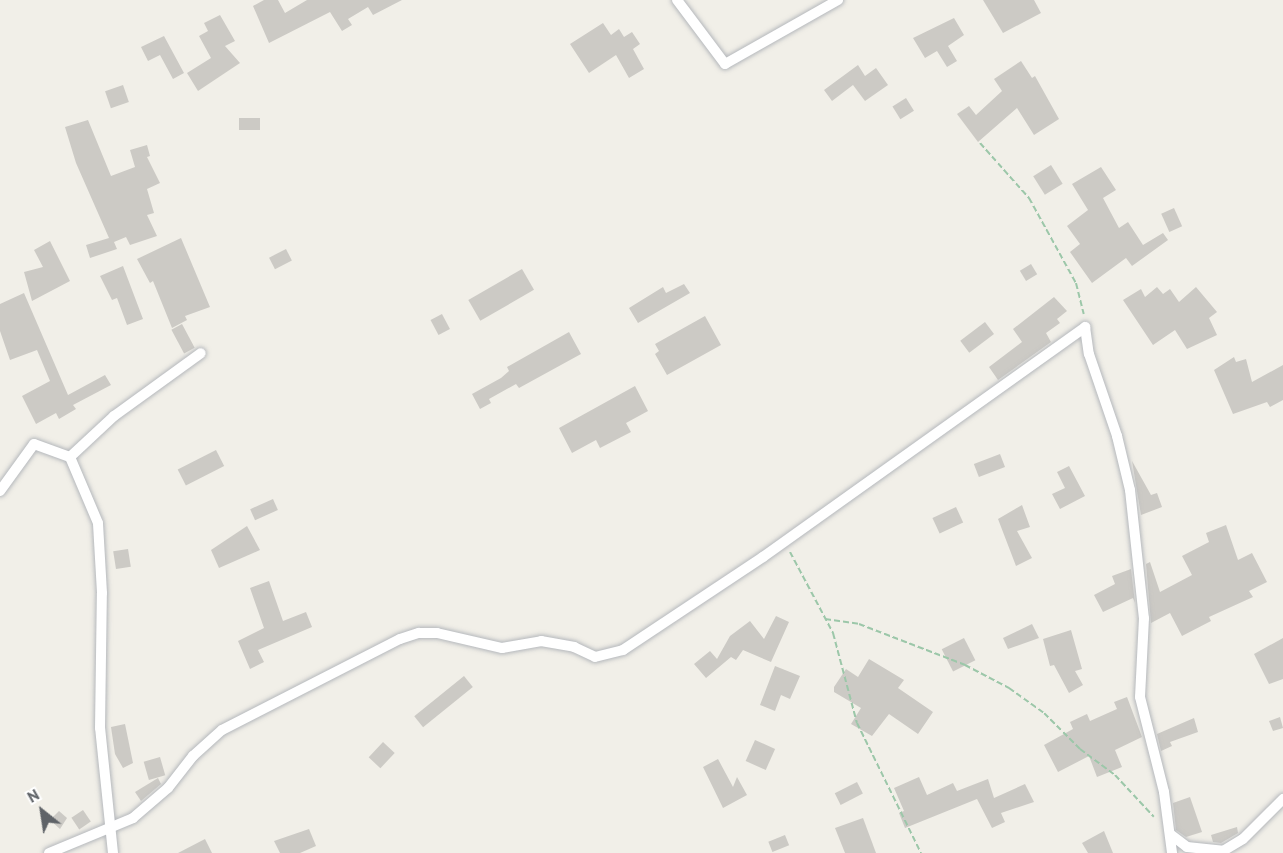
<!DOCTYPE html>
<style>
body{margin:0}
#map{position:relative;width:1283px;height:853px;overflow:hidden;background:#f1efe8;font-family:"PT Sans",sans-serif}
div>[style]{position:absolute}
[style*='--x']{left:calc(var(--x)*1px);top:calc(var(--y)*1px);width:calc(var(--w)*1px);rotate:calc(var(--a)*1deg)}
.building>*{inset:0;background:#cccac5;transform-origin:0 0}
.path>*{height:2px;margin-top:-1px;transform-origin:0;background:repeating-linear-gradient(90deg,#9cc7a9 0 6px,transparent 0 9px)}
.roads{filter:drop-shadow(0 0 2px #b5b8bc) drop-shadow(0 0 2px #b5b8bc)}
.street>*{height:10px;margin:-5px;padding:0 5px;transform-origin:5px;border-radius:5px;background:#fff}
span{translate:-50% -50%;white-space:nowrap;text-align:center;line-height:1.15;-webkit-text-stroke:5px #fff;paint-order:stroke}
.north{position:absolute;left:12px;top:781px;width:60px;height:60px;-webkit-text-stroke:4px #fff;paint-order:stroke;rotate:330deg;font-size:16px;font-weight:700;line-height:24px;text-align:center;color:#5f6368}
.north::after{content:'';display:block;margin:auto;width:21px;height:27px;background:#5f6368;clip-path:polygon(50% 0,100% 100%,50% 72%,0 100%)}
</style>
<div id="map">
<div class="building">
<div style="clip-path:polygon(264px 0,278px 0,285px 13px,307px 0,402px 0,373px 15px,368px 7px,348px 19px,352px 25px,342px 31px,330px 12px,269px 43px,253px 6px)"></div>
<div style="clip-path:polygon(983px 0,1034px 0,1041px 13px,1003px 33px)"></div>
<div style="clip-path:polygon(220px 15px,235px 41px,225px 46px,240px 63px,198px 91px,187px 73px,211px 58px,199px 36px,208px 31px,204px 23px)"></div>
<div style="clip-path:polygon(954px 18px,964px 35px,948px 46px,957px 61px,947px 67px,937px 51px,925px 58px,913px 38px)"></div>
<div style="clip-path:polygon(603px 23px,611px 35px,619px 29px,624px 37px,632px 32px,640px 44px,633px 49px,644px 69px,629px 78px,616px 55px,589px 73px,570px 44px)"></div>
<div style="clip-path:polygon(164px 36px,184px 73px,173px 79px,160px 55px,148px 61px,141px 47px)"></div>
<div style="clip-path:polygon(1021px 61px,1032px 78px,1035px 76px,1059px 119px,1034px 135px,1017px 108px,978px 142px,957px 114px,969px 106px,976px 115px,1002px 91px,994px 79px)"></div>
<div style="clip-path:polygon(858px 65px,865px 76px,876px 68px,888px 85px,865px 101px,853px 85px,832px 101px,824px 90px)"></div>
<div style="left:123px;top:85px;width:18px;height:19px;rotate:71deg"></div>
<div style="left:906px;top:98px;width:15px;height:16px;rotate:58deg"></div>
<div style="left:239px;top:118px;width:21px;height:12px"></div>
<div style="clip-path:polygon(88px 120px,111px 176px,135px 167px,130px 150px,147px 145px,150px 156px,147px 157px,160px 183px,147px 189px,154px 213px,147px 215px,157px 236px,130px 245px,126px 237px,114px 242px,117px 249px,90px 258px,86px 245px,109px 238px,76px 163px,65px 127px)"></div>
<div style="left:1051px;top:165px;width:22px;height:21px;rotate:58deg"></div>
<div style="clip-path:polygon(1101px 167px,1116px 190px,1103px 198px,1119px 228px,1128px 222px,1143px 245px,1163px 233px,1168px 240px,1132px 266px,1126px 258px,1092px 283px,1070px 252px,1080px 244px,1067px 226px,1088px 210px,1072px 184px)"></div>
<div style="left:1174px;top:208px;width:20px;height:14px;rotate:66deg"></div>
<div style="clip-path:polygon(181px 238px,210px 307px,185px 316px,187px 320px,172px 328px,153px 281px,150px 283px,137px 259px)"></div>
<div style="clip-path:polygon(50px 241px,70px 281px,32px 301px,24px 272px,43px 267px,34px 250px)"></div>
<div style="left:286px;top:249px;width:13px;height:19px;rotate:63deg"></div>
<div style="left:1031px;top:264px;width:12px;height:13px;rotate:59deg"></div>
<div style="clip-path:polygon(123px 266px,143px 319px,127px 325px,117px 298px,112px 300px,100px 276px)"></div>
<div style="left:522px;top:269px;width:24px;height:62px;rotate:60deg"></div>
<div style="clip-path:polygon(684px 284px,690px 293px,638px 323px,629px 308px,663px 287px,666px 293px)"></div>
<div style="clip-path:polygon(1157px 287px,1163px 294px,1170px 289px,1179px 302px,1196px 287px,1217px 312px,1209px 318px,1217px 335px,1187px 349px,1175px 330px,1153px 345px,1123px 300px,1141px 289px,1145px 297px)"></div>
<div style="clip-path:polygon(24px 293px,68px 395px,105px 375px,111px 385px,73px 405px,76px 409px,59px 419px,56px 413px,36px 424px,22px 396px,50px 381px,37px 350px,10px 360px,0 331px,0 304px)"></div>
<div style="clip-path:polygon(1054px 297px,1067px 311px,1057px 319px,1060px 323px,1046px 333px,1051px 342px,998px 380px,989px 367px,1022px 342px,1013px 329px)"></div>
<div style="left:442px;top:314px;width:17px;height:13px;rotate:62deg"></div>
<div style="clip-path:polygon(705px 316px,721px 345px,667px 375px,655px 354px,659px 351px,655px 344px)"></div>
<div style="left:985px;top:322px;width:15px;height:31px;rotate:53deg"></div>
<div style="left:182px;top:324px;width:27px;height:12px;rotate:62deg"></div>
<div style="clip-path:polygon(569px 332px,581px 354px,519px 388px,516px 384px,489px 399px,491px 403px,480px 409px,472px 394px,501px 378px,509px 371px,507px 367px)"></div>
<div style="clip-path:polygon(1234px 357px,1236px 362px,1246px 359px,1252px 382px,1283px 365px,1283px 400px,1270px 407px,1267px 402px,1233px 414px,1214px 370px)"></div>
<div style="clip-path:polygon(635px 386px,648px 411px,626px 423px,631px 432px,600px 448px,596px 440px,572px 453px,559px 428px)"></div>
<div style="left:216px;top:450px;width:18px;height:43px;rotate:63deg"></div>
<div style="left:1000px;top:454px;width:14px;height:28px;rotate:69deg"></div>
<div style="clip-path:polygon(1132px 461px,1151px 495px,1157px 493px,1162px 507px,1141px 515px)"></div>
<div style="clip-path:polygon(1069px 466px,1085px 496px,1060px 509px,1052px 494px,1065px 488px,1057px 472px)"></div>
<div style="left:273px;top:499px;width:12px;height:25px;rotate:66deg"></div>
<div style="clip-path:polygon(1022px 505px,1030px 527px,1017px 531px,1032px 558px,1016px 566px,998px 519px)"></div>
<div style="left:956px;top:507px;width:17px;height:26px;rotate:65deg"></div>
<div style="clip-path:polygon(1226px 525px,1238px 560px,1252px 553px,1267px 582px,1249px 591px,1253px 597px,1209px 617px,1211px 621px,1182px 636px,1170px 613px,1151px 623px,1146px 564px,1150px 562px,1160px 592px,1192px 575px,1182px 556px,1209px 542px,1206px 533px)"></div>
<div style="clip-path:polygon(247px 526px,260px 550px,219px 568px,211px 550px)"></div>
<div style="left:128px;top:549px;width:18px;height:15px;rotate:81deg"></div>
<div style="clip-path:polygon(1131px 569px,1135px 603px,1133px 598px,1103px 612px,1094px 595px,1115px 584px,1112px 576px)"></div>
<div style="clip-path:polygon(269px 581px,283px 621px,306px 612px,312px 627px,258px 650px,264px 662px,250px 669px,238px 641px,264px 628px,250px 588px)"></div>
<div style="clip-path:polygon(776px 616px,789px 622px,771px 662px,743px 650px,736px 660px,731px 657px,706px 678px,694px 664px,710px 651px,717px 659px,730px 636px,750px 621px,764px 639px)"></div>
<div style="clip-path:polygon(1032px 624px,1039px 638px,1008px 649px,1003px 638px)"></div>
<div style="clip-path:polygon(1071px 630px,1082px 669px,1075px 671px,1083px 685px,1069px 693px,1054px 665px,1050px 666px,1043px 639px)"></div>
<div style="left:964px;top:638px;width:25px;height:25px;rotate:63deg"></div>
<div style="clip-path:polygon(1283px 638px,1283px 679px,1269px 684px,1254px 654px)"></div>
<div style="clip-path:polygon(869px 659px,904px 680px,898px 688px,933px 712px,918px 734px,889px 714px,872px 736px,851px 724px,861px 708px,834px 692px,834px 687px,846px 669px,858px 677px)"></div>
<div style="clip-path:polygon(775px 666px,800px 676px,790px 699px,781px 695px,775px 711px,760px 705px)"></div>
<div style="left:464px;top:676px;width:14px;height:64px;rotate:51deg"></div>
<div style="clip-path:polygon(1127px 697px,1142px 737px,1115px 750px,1122px 767px,1097px 777px,1089px 756px,1058px 772px,1044px 745px,1073px 729px,1070px 722px,1087px 714px,1090px 721px,1117px 709px,1114px 702px)"></div>
<div style="clip-path:polygon(1280px 717px,1283px 728px,1273px 731px,1269px 721px)"></div>
<div style="clip-path:polygon(1194px 718px,1198px 732px,1170px 742px,1172px 746px,1161px 751px,1157px 734px)"></div>
<div style="clip-path:polygon(125px 724px,133px 763px,123px 768px,115px 754px,111px 727px)"></div>
<div style="left:755px;top:740px;width:22px;height:23px;rotate:24deg"></div>
<div style="left:383px;top:742px;width:16px;height:21px;rotate:43deg"></div>
<div style="left:160px;top:757px;width:19px;height:17px;rotate:74deg"></div>
<div style="clip-path:polygon(718px 759px,733px 787px,737px 777px,747px 795px,723px 808px,703px 767px)"></div>
<div style="clip-path:polygon(919px 777px,927px 795px,953px 783px,957px 791px,988px 779px,994px 798px,1025px 784px,1034px 802px,1001px 813px,1005px 822px,992px 828px,977px 799px,905px 828px,899px 813px,904px 811px,894px 788px)"></div>
<div style="clip-path:polygon(158px 778px,161px 784px,141px 801px,135px 792px)"></div>
<div style="left:857px;top:782px;width:13px;height:25px;rotate:63deg"></div>
<div style="clip-path:polygon(1190px 797px,1202px 832px,1186px 837px,1176px 830px,1173px 803px)"></div>
<div style="left:83px;top:810px;width:14px;height:14px;rotate:56deg"></div>
<div style="clip-path:polygon(59px 811px,67px 818px,60px 829px,50px 820px)"></div>
<div style="clip-path:polygon(863px 818px,876px 853px,845px 853px,835px 828px)"></div>
<div style="clip-path:polygon(1237px 827px,1238px 833px,1221px 843px,1213px 842px,1211px 835px)"></div>
<div style="clip-path:polygon(309px 829px,316px 846px,300px 853px,280px 853px,274px 841px)"></div>
<div style="clip-path:polygon(1104px 831px,1113px 853px,1088px 853px,1082px 843px)"></div>
<div style="left:785px;top:835px;width:11px;height:18px;rotate:68deg"></div>
<div style="clip-path:polygon(205px 839px,212px 853px,178px 853px)"></div>
</div>
<div class="path">
<div style="--x:980;--y:143;--w:74;--a:48.3"></div>
<div style="--x:1029;--y:198;--w:97;--a:61.1"></div>
<div style="--x:1076;--y:283;--w:32;--a:76"></div>
<div style="--x:790;--y:552;--w:92;--a:62"></div>
<div style="--x:833;--y:633;--w:93;--a:75.1"></div>
<div style="--x:857;--y:723;--w:145;--a:63.8"></div>
<div style="--x:825;--y:619;--w:34;--a:8"></div>
<div style="--x:859;--y:624;--w:114;--a:21.1"></div>
<div style="--x:965;--y:665;--w:50;--a:27.6"></div>
<div style="--x:1009;--y:688;--w:43;--a:35.5"></div>
<div style="--x:1044;--y:713;--w:51;--a:45"></div>
<div style="--x:1080;--y:749;--w:44;--a:36.6"></div>
<div style="--x:1115;--y:775;--w:57;--a:47.1"></div>
</div>
<div class="roads">
<div class="street">
<div style="--x:677;--y:0;--w:80;--a:53.1"></div>
<div style="--x:725;--y:64;--w:130;--a:-29.5"></div>
<div style="--x:1085;--y:327;--w:27;--a:82"></div>
<div style="--x:1089;--y:354;--w:87;--a:71.1"></div>
<div style="--x:1117;--y:436;--w:56;--a:76.5"></div>
<div style="--x:1130;--y:490;--w:129;--a:83.8"></div>
<div style="--x:1144;--y:618;--w:79;--a:92.9"></div>
<div style="--x:1140;--y:697;--w:98;--a:75.8"></div>
<div style="--x:1164;--y:792;--w:62;--a:82.5"></div>
<div style="--x:0;--y:491;--w:58;--a:-54.1"></div>
<div style="--x:34;--y:444;--w:38;--a:20"></div>
<div style="--x:1170;--y:834;--w:21;--a:37"></div>
<div style="--x:1187;--y:847;--w:36;--a:6"></div>
<div style="--x:1223;--y:851;--w:23;--a:-31"></div>
<div style="--x:1243;--y:839;--w:57;--a:-45"></div>
<div style="--x:49;--y:853;--w:91;--a:-22.6"></div>
<div style="--x:133;--y:818;--w:46;--a:-40.6"></div>
<div style="--x:168;--y:788;--w:41;--a:-52"></div>
<div style="--x:193;--y:756;--w:39;--a:-42"></div>
<div style="--x:222;--y:730;--w:200;--a:-27.1"></div>
<div style="--x:400;--y:639;--w:20;--a:-18"></div>
<div style="--x:419;--y:633;--w:18;--a:0"></div>
<div style="--x:437;--y:633;--w:67;--a:13"></div>
<div style="--x:502;--y:648;--w:40;--a:-10"></div>
<div style="--x:541;--y:641;--w:34;--a:10"></div>
<div style="--x:574;--y:647;--w:23;--a:25"></div>
<div style="--x:595;--y:657;--w:29;--a:-14"></div>
<div style="--x:623;--y:650;--w:168;--a:-33.6"></div>
<div style="--x:763;--y:557;--w:396;--a:-35.5"></div>
<div style="--x:113;--y:853;--w:126;--a:-95.9"></div>
<div style="--x:100;--y:728;--w:135;--a:-89.2"></div>
<div style="--x:102;--y:593;--w:70;--a:-93.3"></div>
<div style="--x:98;--y:523;--w:72;--a:-113"></div>
<div style="--x:70;--y:457;--w:60;--a:-43"></div>
<div style="--x:114;--y:416;--w:107;--a:-35.9"></div>
</div>
</div>
<div class="north">N</div>
</div>
